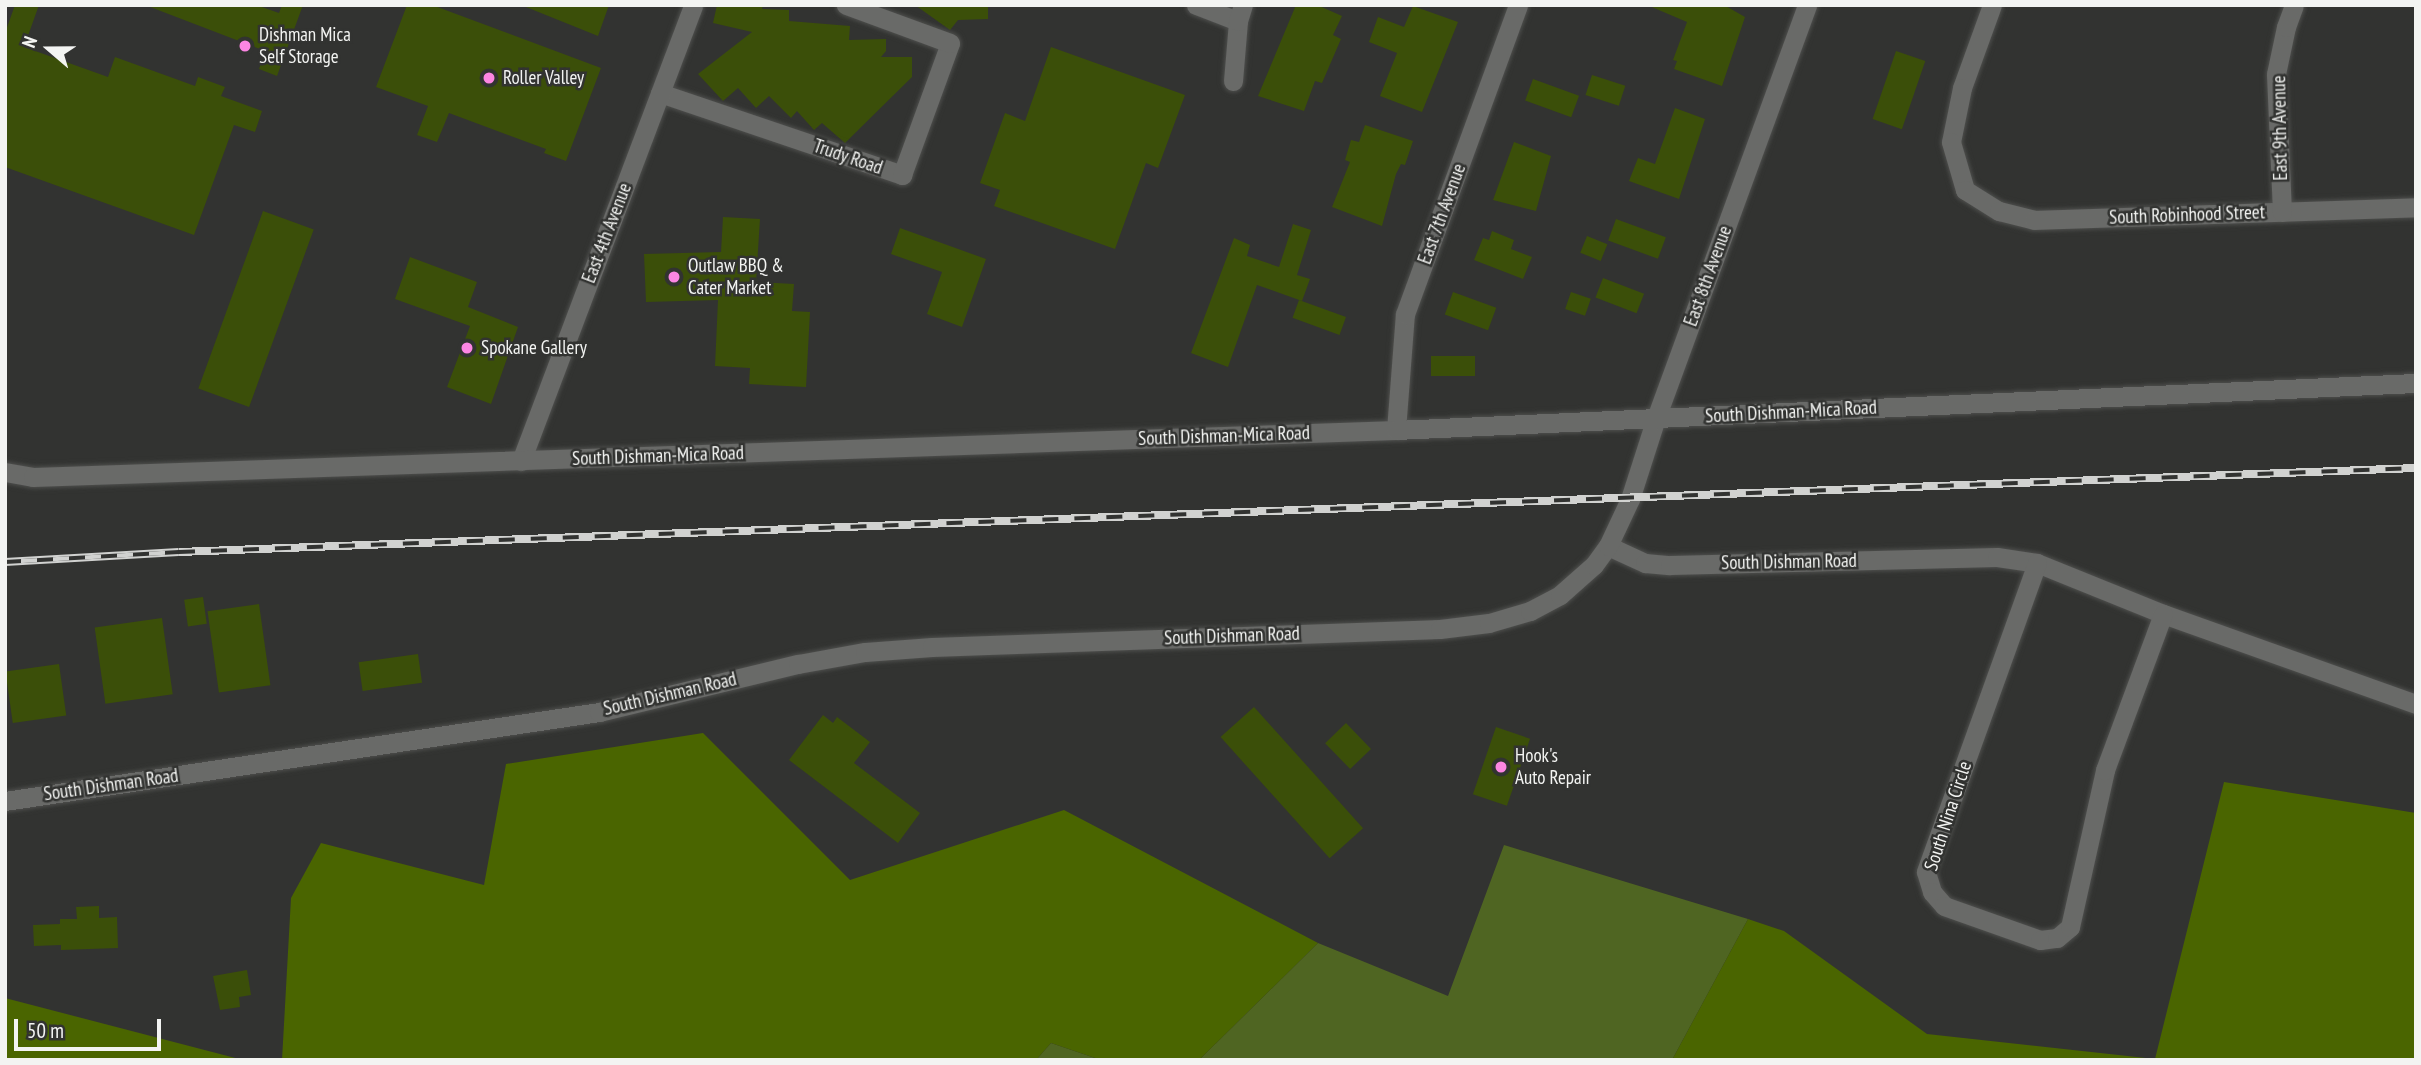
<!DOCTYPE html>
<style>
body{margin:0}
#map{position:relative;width:2421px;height:1065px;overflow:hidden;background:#323331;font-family:"PT Sans Narrow",sans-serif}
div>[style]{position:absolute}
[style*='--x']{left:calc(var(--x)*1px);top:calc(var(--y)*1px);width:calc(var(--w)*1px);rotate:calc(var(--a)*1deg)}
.green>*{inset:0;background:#4f6522}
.forest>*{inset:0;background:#4a6500}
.building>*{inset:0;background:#3b4f09;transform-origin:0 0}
.roads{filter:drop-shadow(0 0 2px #4e4f4d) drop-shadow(0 0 2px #4e4f4d)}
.minor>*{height:19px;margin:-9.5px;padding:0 9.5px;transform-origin:9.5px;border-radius:9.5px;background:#696a68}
.tertiary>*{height:19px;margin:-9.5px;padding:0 9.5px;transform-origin:9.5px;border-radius:9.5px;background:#696a68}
.secondary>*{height:19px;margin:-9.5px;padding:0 9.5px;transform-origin:9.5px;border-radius:9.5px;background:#696a68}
.rail>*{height:8px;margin-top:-4px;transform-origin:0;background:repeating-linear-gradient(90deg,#323331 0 16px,#d1d2d0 0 32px);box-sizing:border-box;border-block:2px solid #d1d2d0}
.dots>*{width:19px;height:19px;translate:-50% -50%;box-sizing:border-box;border:4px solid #323331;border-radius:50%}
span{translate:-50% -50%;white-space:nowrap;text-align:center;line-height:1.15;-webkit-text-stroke:5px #323331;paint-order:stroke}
.poi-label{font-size:19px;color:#f3f4f2}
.left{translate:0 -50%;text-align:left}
.street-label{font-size:19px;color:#f3f4f2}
.frame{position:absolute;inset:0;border:7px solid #f3f4f2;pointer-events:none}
.north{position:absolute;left:14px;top:14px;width:70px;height:70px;-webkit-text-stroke:5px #323331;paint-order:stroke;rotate:290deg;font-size:19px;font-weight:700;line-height:28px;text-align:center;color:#f3f4f2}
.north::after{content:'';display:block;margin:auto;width:24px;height:32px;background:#f3f4f2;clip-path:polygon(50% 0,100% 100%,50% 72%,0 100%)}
.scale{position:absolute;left:14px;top:1019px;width:147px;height:32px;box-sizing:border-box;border:4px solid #f3f4f2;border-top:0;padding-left:9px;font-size:21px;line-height:24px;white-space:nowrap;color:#f3f4f2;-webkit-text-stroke:5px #323331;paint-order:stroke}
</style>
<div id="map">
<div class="green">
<div style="clip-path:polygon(1504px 845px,1748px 919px,1672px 1060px,1199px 1060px,1318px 943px,1448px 996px)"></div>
<div style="clip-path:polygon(1051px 1043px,1101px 1060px,1036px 1060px)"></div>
</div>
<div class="forest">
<div style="clip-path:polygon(703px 733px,850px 880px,1064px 810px,1318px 943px,1199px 1060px,1101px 1060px,1051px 1043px,1036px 1060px,282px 1060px,291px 898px,321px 843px,484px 885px,506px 764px)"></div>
<div style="clip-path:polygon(2224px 782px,2416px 813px,2416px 1060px,1672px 1060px,1748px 919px,1784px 931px,1927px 1034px,2155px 1059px)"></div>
<div style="clip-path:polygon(5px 998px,243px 1060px,5px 1060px)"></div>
</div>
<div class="building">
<div style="clip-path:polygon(15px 5px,39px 5px,24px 47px,108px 77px,115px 57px,195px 86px,198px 77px,225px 87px,221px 96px,262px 111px,255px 132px,234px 125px,194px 235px,5px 167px,5px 33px)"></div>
<div style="clip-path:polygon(145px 5px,256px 5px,279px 13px,282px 5px,303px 5px,277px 76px,259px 69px,265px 51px)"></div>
<div style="clip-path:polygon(407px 5px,432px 5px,601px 68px,566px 161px,544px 153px,546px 149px,449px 113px,437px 142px,417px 135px,428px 106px,376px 87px)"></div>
<div style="clip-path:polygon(521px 5px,609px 5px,598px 36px)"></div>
<div style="clip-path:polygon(717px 5px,763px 5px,762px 9px,789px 10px,789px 21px,850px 26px,849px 40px,886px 39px,886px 51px,881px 57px,912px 57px,912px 77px,845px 143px,822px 123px,814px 130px,797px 111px,791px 118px,769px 96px,756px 108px,738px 88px,723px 101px,698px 74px,752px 32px,713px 23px)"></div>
<div style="clip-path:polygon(915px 5px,988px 5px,988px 19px,958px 20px,950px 30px)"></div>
<div style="clip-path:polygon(1296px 5px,1317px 5px,1342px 16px,1333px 35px,1341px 39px,1322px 83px,1315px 81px,1304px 111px,1258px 96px)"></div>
<div style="clip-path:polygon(1647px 5px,1724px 5px,1745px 17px,1722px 86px,1674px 69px,1677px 61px,1673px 60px,1687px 22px)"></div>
<div style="clip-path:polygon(1413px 6px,1458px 22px,1422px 112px,1380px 96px,1397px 53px,1369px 42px,1378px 17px,1404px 27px)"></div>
<div style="clip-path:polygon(1051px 47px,1185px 95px,1158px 168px,1146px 163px,1115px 249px,994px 206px,1000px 190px,980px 183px,1005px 113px,1025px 121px)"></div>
<div style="left:1896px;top:51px;width:31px;height:72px;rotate:19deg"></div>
<div style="left:1592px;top:75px;width:35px;height:21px;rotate:18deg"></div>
<div style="left:1533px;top:79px;width:49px;height:23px;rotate:20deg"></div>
<div style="clip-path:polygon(1675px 108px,1705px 119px,1679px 199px,1629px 181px,1638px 158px,1655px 164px)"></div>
<div style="clip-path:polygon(1365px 125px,1413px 141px,1405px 165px,1401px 164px,1396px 174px,1382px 226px,1332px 207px,1350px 162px,1345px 160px,1351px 140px,1359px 142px)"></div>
<div style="clip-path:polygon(1514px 142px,1551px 156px,1536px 211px,1493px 200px)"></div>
<div style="left:263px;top:211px;width:54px;height:189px;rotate:20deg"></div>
<div style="clip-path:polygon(723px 217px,760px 219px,756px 282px,794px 284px,792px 311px,810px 312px,806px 387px,749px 384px,750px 368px,715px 366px,718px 300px,646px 302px,644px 254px,721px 252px)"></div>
<div style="left:1616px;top:219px;width:53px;height:23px;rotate:20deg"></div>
<div style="clip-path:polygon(1293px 224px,1311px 230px,1297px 275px,1310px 279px,1302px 301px,1257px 285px,1228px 367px,1191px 353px,1234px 238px,1250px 245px,1247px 256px,1279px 267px)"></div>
<div style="clip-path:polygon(900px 228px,986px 259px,962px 327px,927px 314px,942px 272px,891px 254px)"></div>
<div style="clip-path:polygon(1492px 231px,1514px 240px,1511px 249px,1532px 257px,1523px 279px,1474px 260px,1483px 238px,1489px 240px)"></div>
<div style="left:1587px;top:236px;width:22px;height:18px;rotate:22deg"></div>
<div style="clip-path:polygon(410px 257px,477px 282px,468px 307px,518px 327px,491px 404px,447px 387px,470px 326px,395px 299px)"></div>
<div style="left:1603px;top:278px;width:44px;height:21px;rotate:21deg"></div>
<div style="left:1453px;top:292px;width:46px;height:24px;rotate:20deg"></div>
<div style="left:1571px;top:292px;width:21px;height:18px;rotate:19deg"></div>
<div style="left:1299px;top:300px;width:50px;height:19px;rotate:20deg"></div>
<div style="left:1475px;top:356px;width:20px;height:44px;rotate:90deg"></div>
<div style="left:203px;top:597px;width:27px;height:19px;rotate:82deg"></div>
<div style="left:259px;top:604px;width:82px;height:52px;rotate:82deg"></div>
<div style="left:162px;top:618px;width:77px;height:68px;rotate:82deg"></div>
<div style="left:418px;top:654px;width:29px;height:60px;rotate:82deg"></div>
<div style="left:59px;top:664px;width:52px;height:54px;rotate:82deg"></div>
<div style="left:1254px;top:707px;width:163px;height:45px;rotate:48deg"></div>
<div style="clip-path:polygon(823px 715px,833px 723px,837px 717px,870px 742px,854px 763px,920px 813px,898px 843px,789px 760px)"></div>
<div style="left:1346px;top:723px;width:36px;height:29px;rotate:46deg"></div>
<div style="left:1496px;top:727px;width:36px;height:71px;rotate:19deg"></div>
<div style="clip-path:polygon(99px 906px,99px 918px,117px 917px,118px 948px,61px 950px,61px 945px,34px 946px,33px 925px,60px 924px,60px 919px,77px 919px,76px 907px)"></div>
<div style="clip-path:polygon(247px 970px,251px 995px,239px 997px,240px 1007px,220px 1010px,213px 976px)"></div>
</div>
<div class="roads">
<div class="minor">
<div style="--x:1196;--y:5;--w:45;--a:20.9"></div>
<div style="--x:1992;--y:5;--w:88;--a:109.9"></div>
<div style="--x:1962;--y:88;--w:55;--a:101.5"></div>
<div style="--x:1951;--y:142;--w:50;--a:73.7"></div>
<div style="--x:1965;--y:190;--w:40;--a:32"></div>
<div style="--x:1999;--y:211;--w:36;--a:14"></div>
<div style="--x:2034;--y:220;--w:382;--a:-1.9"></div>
<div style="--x:1233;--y:81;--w:60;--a:-85.2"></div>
<div style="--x:1238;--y:21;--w:17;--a:-73"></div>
<div style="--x:660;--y:93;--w:256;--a:18.7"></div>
<div style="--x:902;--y:175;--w:140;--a:-70"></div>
<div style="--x:950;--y:43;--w:111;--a:-159.9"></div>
<div style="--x:2282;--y:212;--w:138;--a:-92.5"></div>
<div style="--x:2276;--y:74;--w:48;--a:-78"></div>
<div style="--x:2286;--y:27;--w:23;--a:-70"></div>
<div style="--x:1396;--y:430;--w:116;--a:-85.6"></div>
<div style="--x:1405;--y:314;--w:329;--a:-69.9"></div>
<div style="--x:1608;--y:546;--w:41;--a:24.7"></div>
<div style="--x:1645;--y:563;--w:25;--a:5"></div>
<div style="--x:1670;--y:565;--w:327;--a:-1.4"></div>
<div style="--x:1997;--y:557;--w:40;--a:8.5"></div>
<div style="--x:2037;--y:563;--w:136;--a:22"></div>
<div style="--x:2163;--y:614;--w:269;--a:19.6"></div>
<div style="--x:2037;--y:563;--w:328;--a:109.8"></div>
<div style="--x:1926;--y:872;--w:21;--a:73"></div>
<div style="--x:1932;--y:892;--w:18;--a:49"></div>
<div style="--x:1944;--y:906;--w:102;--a:19.5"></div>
<div style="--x:2040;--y:940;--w:17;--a:-7"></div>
<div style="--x:2057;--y:938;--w:17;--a:-40"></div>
<div style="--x:2070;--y:927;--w:161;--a:-77.4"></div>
<div style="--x:2105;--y:770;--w:166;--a:-69.6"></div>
<div style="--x:5;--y:801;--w:601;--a:-8.52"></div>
<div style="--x:599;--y:712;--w:205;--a:-13.6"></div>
<div style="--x:798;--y:664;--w:68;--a:-10.2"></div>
<div style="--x:865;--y:652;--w:67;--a:-4.3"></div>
<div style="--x:932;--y:647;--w:508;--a:-2.03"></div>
<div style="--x:1440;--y:629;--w:49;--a:-7"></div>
<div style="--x:1489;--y:623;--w:43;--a:-16.3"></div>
<div style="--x:1530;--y:611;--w:34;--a:-28"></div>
<div style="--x:1560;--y:595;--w:45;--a:-41.4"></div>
<div style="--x:1594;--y:565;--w:24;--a:-54"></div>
<div style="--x:1608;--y:546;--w:52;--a:-64.9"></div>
<div style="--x:1630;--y:499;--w:85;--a:-72.2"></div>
</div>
<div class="tertiary">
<div style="--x:1656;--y:418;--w:440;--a:-69.9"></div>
<div style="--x:521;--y:461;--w:487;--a:-69.3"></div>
</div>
<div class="secondary">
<div style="--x:5;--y:472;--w:28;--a:10"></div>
<div style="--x:33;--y:477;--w:1364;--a:-1.97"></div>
<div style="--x:1396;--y:430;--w:1021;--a:-2.64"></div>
</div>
</div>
<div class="rail">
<div style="--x:5;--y:562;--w:174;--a:-3.3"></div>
<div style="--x:179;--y:552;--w:2239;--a:-2.15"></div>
</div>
<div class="dots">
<div style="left:245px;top:46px;background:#fc86e3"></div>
<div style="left:489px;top:78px;background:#fc86e3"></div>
<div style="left:674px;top:277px;background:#fc86e3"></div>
<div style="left:467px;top:348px;background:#fc86e3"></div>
<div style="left:1501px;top:767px;background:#fc86e3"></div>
</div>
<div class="poi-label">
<span class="left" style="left:259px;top:46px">Dishman Mica<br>Self Storage</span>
<span class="left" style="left:503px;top:78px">Roller Valley</span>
<span class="left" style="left:688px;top:277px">Outlaw BBQ &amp;<br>Cater Market</span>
<span class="left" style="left:481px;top:348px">Spokane Gallery</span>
<span class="left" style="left:1515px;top:767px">Hook's<br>Auto Repair</span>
</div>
<div class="street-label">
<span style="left:2280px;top:128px;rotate:-91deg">East 9th Avenue</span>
<span style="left:848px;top:157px;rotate:19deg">Trudy Road</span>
<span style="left:1442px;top:214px;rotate:-70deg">East 7th Avenue</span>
<span style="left:2187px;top:215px;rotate:-2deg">South Robinhood Street</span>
<span style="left:607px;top:233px;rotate:-69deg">East 4th Avenue</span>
<span style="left:1708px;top:276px;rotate:-70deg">East 8th Avenue</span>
<span style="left:1791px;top:412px;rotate:-3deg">South Dishman-Mica Road</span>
<span style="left:1224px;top:436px;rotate:-2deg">South Dishman-Mica Road</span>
<span style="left:658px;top:456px;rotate:-2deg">South Dishman-Mica Road</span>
<span style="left:1789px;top:562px;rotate:-1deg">South Dishman Road</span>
<span style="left:1232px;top:636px;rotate:-2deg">South Dishman Road</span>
<span style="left:670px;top:694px;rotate:-13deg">South Dishman Road</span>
<span style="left:111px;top:785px;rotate:-8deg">South Dishman Road</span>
<span style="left:1948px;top:816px;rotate:-72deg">South Nina Circle</span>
</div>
<div class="frame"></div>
<div class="north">N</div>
<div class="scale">50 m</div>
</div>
